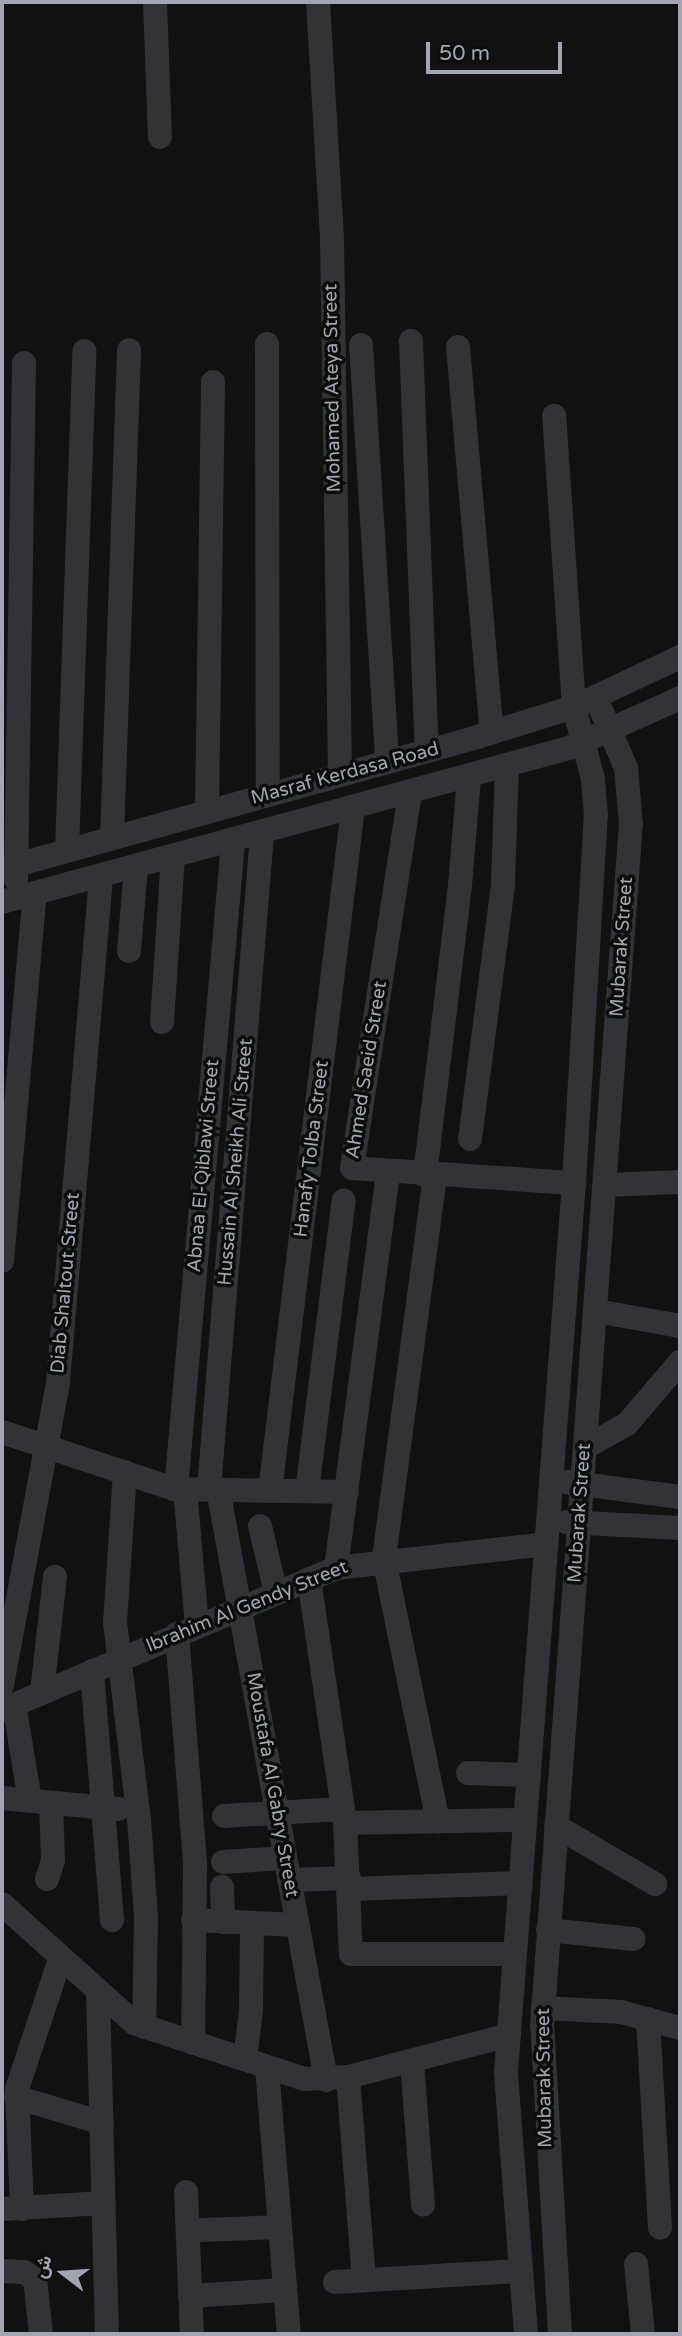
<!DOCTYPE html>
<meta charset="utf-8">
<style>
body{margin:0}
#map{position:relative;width:682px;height:2336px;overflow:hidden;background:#111112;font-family:"Varela Round",Vazirmatn,sans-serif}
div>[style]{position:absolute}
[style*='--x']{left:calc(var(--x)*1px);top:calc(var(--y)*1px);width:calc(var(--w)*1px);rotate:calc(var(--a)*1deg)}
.minor>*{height:24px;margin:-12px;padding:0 12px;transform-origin:12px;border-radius:12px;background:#323237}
span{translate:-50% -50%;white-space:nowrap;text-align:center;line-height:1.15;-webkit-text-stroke:7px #0c0c0d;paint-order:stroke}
.street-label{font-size:19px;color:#a3a6b2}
.frame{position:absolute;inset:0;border:4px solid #a3a6b2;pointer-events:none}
.north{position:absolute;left:28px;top:2238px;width:70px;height:70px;-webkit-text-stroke:5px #0c0c0d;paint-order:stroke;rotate:287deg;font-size:19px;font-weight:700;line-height:28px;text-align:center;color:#a3a6b2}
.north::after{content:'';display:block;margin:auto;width:24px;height:32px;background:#a3a6b2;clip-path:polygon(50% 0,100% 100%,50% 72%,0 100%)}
.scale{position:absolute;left:426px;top:42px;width:136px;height:32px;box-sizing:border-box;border:4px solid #a3a6b2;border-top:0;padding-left:9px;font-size:21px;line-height:24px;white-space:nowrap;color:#a3a6b2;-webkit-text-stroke:5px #0c0c0d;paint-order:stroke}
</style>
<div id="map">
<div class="minor">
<div style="--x:155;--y:2;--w:135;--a:87.9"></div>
<div style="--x:318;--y:2;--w:237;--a:86.6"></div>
<div style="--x:332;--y:239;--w:536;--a:89.14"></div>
<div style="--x:411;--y:341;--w:410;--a:87.8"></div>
<div style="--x:267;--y:344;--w:451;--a:89.9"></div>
<div style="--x:361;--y:345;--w:418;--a:86.4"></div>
<div style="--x:458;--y:347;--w:387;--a:85"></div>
<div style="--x:410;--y:793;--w:379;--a:98.8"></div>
<div style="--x:352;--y:1168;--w:223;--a:3.9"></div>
<div style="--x:207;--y:812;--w:430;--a:-89.2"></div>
<div style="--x:112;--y:838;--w:488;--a:-88"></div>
<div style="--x:67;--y:850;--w:499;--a:-88"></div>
<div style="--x:2;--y:869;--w:493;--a:-15.5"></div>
<div style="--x:477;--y:737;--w:102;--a:-17.2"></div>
<div style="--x:574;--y:707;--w:117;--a:-25.3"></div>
<div style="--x:16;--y:880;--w:517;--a:-89.11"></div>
<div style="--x:2;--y:902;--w:588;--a:-15.2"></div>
<div style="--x:569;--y:748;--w:122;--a:-24.2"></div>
<div style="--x:129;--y:951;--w:83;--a:-85.2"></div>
<div style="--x:162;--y:1022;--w:164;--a:-86.2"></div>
<div style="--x:470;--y:1139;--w:257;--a:-82.6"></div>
<div style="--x:503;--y:884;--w:118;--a:-88.1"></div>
<div style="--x:425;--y:1175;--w:292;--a:-83.1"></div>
<div style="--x:460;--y:885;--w:108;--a:-85.2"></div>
<div style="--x:435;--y:1176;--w:386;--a:97.6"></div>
<div style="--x:384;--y:1559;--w:268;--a:78.4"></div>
<div style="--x:606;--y:1185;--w:74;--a:-2.3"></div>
<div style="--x:2;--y:1261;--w:368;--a:-84.9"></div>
<div style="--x:596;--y:1311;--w:85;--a:10.1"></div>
<div style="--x:2;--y:1432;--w:181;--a:18.3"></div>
<div style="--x:174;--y:1489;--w:173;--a:1"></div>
<div style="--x:586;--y:1447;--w:47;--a:-29.3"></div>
<div style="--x:627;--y:1424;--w:82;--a:-49.5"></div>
<div style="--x:125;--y:1472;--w:150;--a:93.8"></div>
<div style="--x:115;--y:1622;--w:198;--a:83.1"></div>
<div style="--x:139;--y:1819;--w:98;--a:85.9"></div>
<div style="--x:146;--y:1917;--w:110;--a:91"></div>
<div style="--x:566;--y:1482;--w:115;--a:7.5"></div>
<div style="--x:176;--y:1489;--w:649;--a:-84.96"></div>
<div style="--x:185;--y:1489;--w:138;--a:85"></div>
<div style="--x:209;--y:1489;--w:656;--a:-85.37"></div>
<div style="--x:218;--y:1489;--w:601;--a:79.64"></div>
<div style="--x:270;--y:1491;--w:688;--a:-83.07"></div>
<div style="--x:307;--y:1491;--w:293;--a:-82.8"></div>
<div style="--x:566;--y:1522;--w:114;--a:3"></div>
<div style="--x:260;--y:1526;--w:69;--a:76.6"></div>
<div style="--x:336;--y:1568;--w:398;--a:-82.5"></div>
<div style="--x:309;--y:1579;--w:247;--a:81.6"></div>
<div style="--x:345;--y:1823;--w:131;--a:87.4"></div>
<div style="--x:351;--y:1954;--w:164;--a:0"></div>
<div style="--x:177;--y:1634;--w:231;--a:85.5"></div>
<div style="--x:195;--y:1864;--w:179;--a:90.6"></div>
<div style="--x:92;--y:1671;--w:250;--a:85.4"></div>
<div style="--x:2;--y:1685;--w:308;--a:-79.5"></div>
<div style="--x:58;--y:1382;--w:507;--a:-85.13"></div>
<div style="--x:42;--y:1692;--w:116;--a:-83.6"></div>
<div style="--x:14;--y:1704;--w:98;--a:80.6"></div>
<div style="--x:2;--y:1710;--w:363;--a:-23"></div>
<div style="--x:336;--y:1568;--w:211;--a:-6.5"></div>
<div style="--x:468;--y:1773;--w:61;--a:1.9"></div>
<div style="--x:2;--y:1798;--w:117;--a:5.4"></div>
<div style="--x:224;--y:1816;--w:119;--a:-3.4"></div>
<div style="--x:345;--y:1823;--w:180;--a:-1"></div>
<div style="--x:556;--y:1826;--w:115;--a:30.4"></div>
<div style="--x:223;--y:1862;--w:62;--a:-3.7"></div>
<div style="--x:47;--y:1879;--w:20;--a:-72"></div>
<div style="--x:53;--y:1860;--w:57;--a:-92"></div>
<div style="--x:289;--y:1880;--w:60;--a:-1.9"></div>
<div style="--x:222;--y:1887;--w:35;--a:88"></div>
<div style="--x:349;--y:1889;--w:171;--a:-2"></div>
<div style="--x:2;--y:1904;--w:178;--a:42"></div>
<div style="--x:134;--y:2023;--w:179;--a:18.2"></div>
<div style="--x:304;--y:2079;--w:44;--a:-2.6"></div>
<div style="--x:348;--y:2077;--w:166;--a:-14.6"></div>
<div style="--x:193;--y:1920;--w:104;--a:2.8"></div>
<div style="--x:548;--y:1930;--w:86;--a:6"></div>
<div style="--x:98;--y:1994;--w:340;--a:88.5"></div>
<div style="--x:543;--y:2008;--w:78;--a:2.9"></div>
<div style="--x:621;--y:2012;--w:61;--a:15.2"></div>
<div style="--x:648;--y:2019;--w:209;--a:86.7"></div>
<div style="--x:245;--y:2059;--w:49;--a:-83"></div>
<div style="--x:251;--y:2010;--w:87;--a:-89.3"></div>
<div style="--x:412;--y:2062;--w:143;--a:85.6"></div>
<div style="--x:267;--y:2068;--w:267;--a:85.3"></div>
<div style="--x:348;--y:2077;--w:204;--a:85.5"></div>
<div style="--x:16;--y:2097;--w:90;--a:16.8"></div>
<div style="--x:186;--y:2192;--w:142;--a:87.6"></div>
<div style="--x:2;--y:2209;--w:102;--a:-3.4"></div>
<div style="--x:22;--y:2209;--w:120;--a:-92.4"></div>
<div style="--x:17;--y:2089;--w:137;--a:-71.7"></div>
<div style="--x:201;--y:2230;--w:77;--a:-2.2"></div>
<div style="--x:636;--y:2264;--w:70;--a:84.3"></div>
<div style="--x:2;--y:2271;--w:22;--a:3"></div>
<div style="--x:24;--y:2272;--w:13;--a:32"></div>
<div style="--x:35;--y:2279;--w:55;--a:83.8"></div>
<div style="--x:335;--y:2282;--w:185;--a:-3.4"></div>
<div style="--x:190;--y:2296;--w:95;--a:-3.6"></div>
<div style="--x:526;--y:2334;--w:263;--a:-94.4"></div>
<div style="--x:506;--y:2072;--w:892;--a:-85.63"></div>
<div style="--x:574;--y:1183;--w:369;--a:-86.6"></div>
<div style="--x:596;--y:815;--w:36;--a:-95"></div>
<div style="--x:593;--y:779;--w:74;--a:-104.8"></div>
<div style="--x:574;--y:707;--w:292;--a:-93.9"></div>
<div style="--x:560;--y:2334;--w:309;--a:-93.3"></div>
<div style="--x:542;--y:2026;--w:1205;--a:-85.77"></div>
<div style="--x:631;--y:824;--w:56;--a:-95.1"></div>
<div style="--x:626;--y:768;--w:76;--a:-113.2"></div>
</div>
<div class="street-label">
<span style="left:333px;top:388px;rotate:-91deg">Mohamed Ateya Street</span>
<span style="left:345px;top:774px;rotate:-15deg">Masraf Kerdasa Road</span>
<span style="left:622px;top:947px;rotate:-86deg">Mubarak Street</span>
<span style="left:367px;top:1070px;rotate:-81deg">Ahmed Saeid Street</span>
<span style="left:312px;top:1149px;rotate:-83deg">Hanafy Tolba Street</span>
<span style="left:236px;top:1162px;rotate:-85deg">Hussain Al Sheikh Ali Street</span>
<span style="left:204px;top:1166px;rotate:-85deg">Abnaa El-Qiblawi Street</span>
<span style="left:66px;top:1283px;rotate:-85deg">Diab Shaltout Street</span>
<span style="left:580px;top:1513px;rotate:-86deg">Mubarak Street</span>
<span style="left:247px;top:1607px;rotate:-22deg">Ibrahim Al Gendy Street</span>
<span style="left:272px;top:1785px;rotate:80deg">Moustafa Al Gabry Street</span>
<span style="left:545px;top:2078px;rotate:-91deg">Mubarak Street</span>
</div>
<div class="frame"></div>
<div class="north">ش</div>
<div class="scale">50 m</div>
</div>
